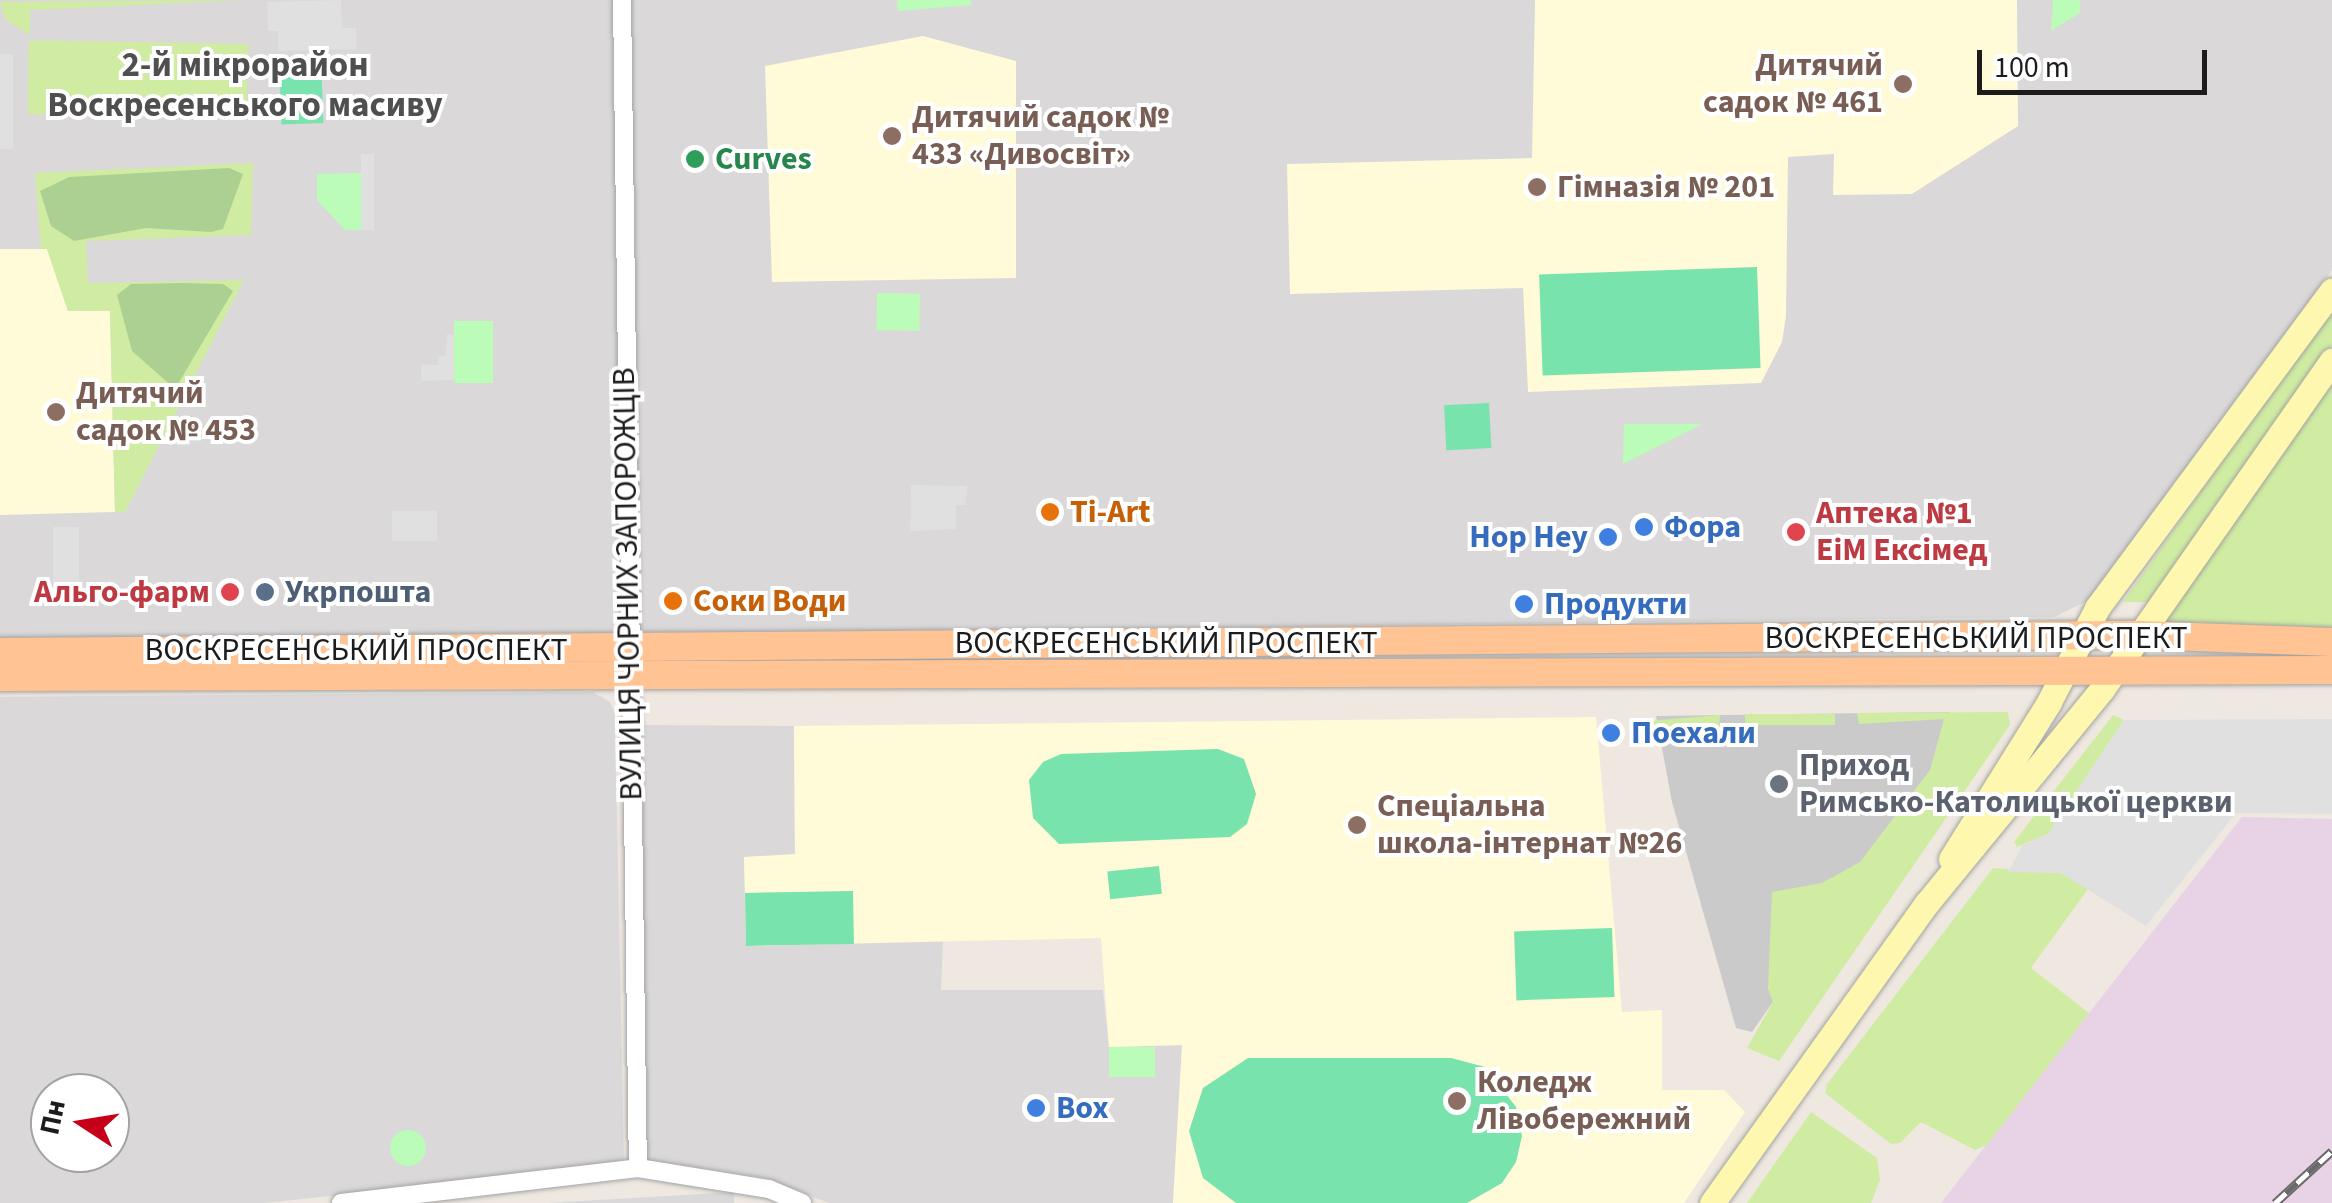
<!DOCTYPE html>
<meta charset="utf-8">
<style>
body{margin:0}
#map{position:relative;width:2332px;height:1203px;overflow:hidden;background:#eee8e0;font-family:"Source Sans 3",sans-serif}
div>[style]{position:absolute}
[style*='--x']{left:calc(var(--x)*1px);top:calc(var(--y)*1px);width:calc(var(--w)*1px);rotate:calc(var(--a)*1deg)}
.residential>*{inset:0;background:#dad8d9;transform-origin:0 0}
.industrial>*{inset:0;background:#e7d2e6}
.education>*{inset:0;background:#fffad8}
.religious>*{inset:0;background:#cacaca}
.grass>*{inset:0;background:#d0eca2;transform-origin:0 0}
.forest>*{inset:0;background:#acd092}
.park>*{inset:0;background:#bcfcb9;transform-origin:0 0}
.round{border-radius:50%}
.pitch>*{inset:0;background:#78e3ac;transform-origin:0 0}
.parking>*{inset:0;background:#e0e0e0;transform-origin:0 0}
.roads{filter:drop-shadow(0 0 2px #a3a3a3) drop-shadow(0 0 2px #a3a3a3)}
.street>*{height:18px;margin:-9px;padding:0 9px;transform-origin:9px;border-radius:9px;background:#fff}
.secondary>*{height:25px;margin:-12.5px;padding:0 12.5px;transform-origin:12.5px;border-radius:12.5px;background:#fdf7af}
.primary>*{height:28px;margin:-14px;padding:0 14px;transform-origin:14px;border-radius:14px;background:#ffc394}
.rail>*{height:9px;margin-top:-4.5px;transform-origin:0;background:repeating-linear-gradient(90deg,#fff 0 15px,#6a6a6a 0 30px);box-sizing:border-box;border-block:2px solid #6a6a6a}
.dots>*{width:28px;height:28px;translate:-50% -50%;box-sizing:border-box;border:5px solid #fff;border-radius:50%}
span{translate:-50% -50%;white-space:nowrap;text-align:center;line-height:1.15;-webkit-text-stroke:8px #fff;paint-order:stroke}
.education-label{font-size:32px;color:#785e54;font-weight:700}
.right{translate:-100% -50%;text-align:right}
.left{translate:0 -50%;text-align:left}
.leisure-label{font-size:32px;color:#27864d;font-weight:700}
.food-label{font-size:32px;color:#c56008;font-weight:700}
.health-label{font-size:32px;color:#be3a42;font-weight:700}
.shop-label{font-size:32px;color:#366cbe;font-weight:700}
.street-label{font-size:32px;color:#1c1c1c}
.service-label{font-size:32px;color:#4e5e75;font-weight:700}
.worship-label{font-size:32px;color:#5b616d;font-weight:700}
.neighbourhood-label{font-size:35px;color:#4f4f4f;font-weight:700}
.north{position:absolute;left:30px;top:1073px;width:100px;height:100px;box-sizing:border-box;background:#fff;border:2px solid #a4a4a4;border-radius:50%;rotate:282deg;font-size:28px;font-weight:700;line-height:40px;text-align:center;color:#1c1c1c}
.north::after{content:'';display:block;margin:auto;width:35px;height:45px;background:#c7001a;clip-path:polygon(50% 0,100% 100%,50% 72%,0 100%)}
.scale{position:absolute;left:1977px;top:50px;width:230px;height:45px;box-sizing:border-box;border:5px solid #1c1c1c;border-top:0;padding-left:12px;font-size:30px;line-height:35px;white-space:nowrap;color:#1c1c1c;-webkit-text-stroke:8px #fff;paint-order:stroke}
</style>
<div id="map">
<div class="residential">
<div style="left:0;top:0;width:622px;height:652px"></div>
<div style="clip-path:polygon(627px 0,2332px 0,2332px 270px,2089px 600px,2054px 617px,645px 634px,635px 628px)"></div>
<div style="clip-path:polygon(evenodd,593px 692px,610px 702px,615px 715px,624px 1164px,265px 1203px,0 1203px,0 697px,593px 692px,50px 1093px,110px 1093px,110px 1153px,50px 1153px,50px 1093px)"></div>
<div style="clip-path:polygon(636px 725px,794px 726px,795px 855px,744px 857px,747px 946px,943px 940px,941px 990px,1103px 990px,1109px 1047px,1182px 1045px,1173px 1203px,829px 1203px,766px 1178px,644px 1159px)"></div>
<div style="clip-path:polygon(734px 1192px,734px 1203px,548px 1203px)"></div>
</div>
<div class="industrial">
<div style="clip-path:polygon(2242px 817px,2332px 819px,2332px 1203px,1941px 1203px)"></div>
</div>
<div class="education">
<div style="clip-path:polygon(1535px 0,2017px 0,2018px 126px,1912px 194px,1833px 195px,1834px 154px,1788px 157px,1786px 316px,1782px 342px,1761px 383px,1528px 392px,1523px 288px,1290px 294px,1287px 164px,1532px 158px)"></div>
<div style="clip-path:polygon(923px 36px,1016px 61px,1016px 278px,772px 282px,765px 66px)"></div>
<div style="clip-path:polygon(0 249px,47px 249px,68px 311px,110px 310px,115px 512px,0 515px)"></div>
<div style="clip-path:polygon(1596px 717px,1622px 1012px,1662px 1010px,1662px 1090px,1724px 1090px,1745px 1112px,1684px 1203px,1173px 1203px,1182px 1045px,1109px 1047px,1101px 938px,746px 946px,744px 857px,795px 854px,794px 726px)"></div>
</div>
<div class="religious">
<div style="clip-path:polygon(1950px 712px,1935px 769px,1752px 1032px,1736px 1028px,1672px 802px,1656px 716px)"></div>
</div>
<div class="grass">
<div style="clip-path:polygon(247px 0,30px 10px,30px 35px,5px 19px,0 2px)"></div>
<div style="left:248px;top:44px;width:74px;height:219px;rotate:91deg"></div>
<div style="clip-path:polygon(253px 163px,251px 235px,86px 241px,88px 283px,244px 280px,125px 512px,115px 512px,110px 311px,68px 311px,47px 249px,41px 249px,35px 173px)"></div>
<div style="clip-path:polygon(2332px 306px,2332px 345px,2148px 602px,2123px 602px)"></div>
<div style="clip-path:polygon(2332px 377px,2332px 630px,2160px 622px)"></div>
<div style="clip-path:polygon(2008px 712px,2010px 725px,1779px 1061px,1747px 1048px,1773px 1002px,1768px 989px,1772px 892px,1822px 883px,1860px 862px,1930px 770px,1944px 719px,1859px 724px,1857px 713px)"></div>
<div style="left:1835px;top:714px;width:11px;height:90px;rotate:90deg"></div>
<div style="clip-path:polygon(1720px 715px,1719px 728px,1652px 732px,1648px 721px)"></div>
<div style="clip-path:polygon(2113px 715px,2124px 720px,2048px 834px,2017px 847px,2014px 842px)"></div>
<div style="clip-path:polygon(1993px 868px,2061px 873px,2088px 889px,2031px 968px,2089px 1013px,1987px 1145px,1975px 1150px,1921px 1122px,1900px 1143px,1891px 1144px,1825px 1093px,1827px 1084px)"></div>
<div style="clip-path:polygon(1811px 1112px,1877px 1158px,1880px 1180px,1871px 1203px,1747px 1203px)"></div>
</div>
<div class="forest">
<div style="clip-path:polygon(229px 168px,243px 174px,223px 229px,211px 232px,146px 228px,74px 241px,51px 226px,40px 191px,69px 177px)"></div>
<div style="clip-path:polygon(182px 283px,223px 284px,233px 291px,175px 389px,132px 351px,117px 295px,131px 284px)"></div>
</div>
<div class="park">
<div style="clip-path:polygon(897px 0,971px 0,971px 5px,898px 11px)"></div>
<div style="clip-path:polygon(2053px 0,2080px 0,2080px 13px,2051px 31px)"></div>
<div style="clip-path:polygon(361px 173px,362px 230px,345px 230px,317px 200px,317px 174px)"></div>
<div style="left:877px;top:293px;width:43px;height:37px;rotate:1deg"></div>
<div style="left:454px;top:321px;width:39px;height:62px"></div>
<div style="clip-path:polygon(1624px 424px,1703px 424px,1623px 464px)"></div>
<div style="left:1109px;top:1047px;width:46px;height:30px"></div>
<div class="round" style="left:390px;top:1130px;width:36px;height:36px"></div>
</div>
<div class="pitch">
<div style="left:321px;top:55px;width:68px;height:42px;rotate:88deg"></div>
<div style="left:1757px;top:267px;width:101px;height:218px;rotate:88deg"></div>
<div style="left:1489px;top:403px;width:45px;height:45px;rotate:87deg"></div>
<div style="clip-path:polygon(1218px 749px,1244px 759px,1256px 794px,1247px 824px,1230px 837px,1059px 844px,1033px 818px,1029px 780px,1043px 762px,1061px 754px)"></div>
<div style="left:1159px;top:866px;width:28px;height:52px;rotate:84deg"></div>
<div style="left:853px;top:891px;width:53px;height:108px;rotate:89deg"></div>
<div style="left:1612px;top:928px;width:69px;height:98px;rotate:88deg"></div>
<div style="clip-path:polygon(1248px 1058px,1451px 1058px,1485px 1067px,1516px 1107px,1522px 1136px,1516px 1162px,1502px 1183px,1467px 1203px,1236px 1203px,1203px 1178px,1189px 1131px,1203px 1088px)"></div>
</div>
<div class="parking">
<div style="clip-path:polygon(341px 0,342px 28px,356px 28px,357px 49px,278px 51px,278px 31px,268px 31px,267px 2px)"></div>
<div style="left:0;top:54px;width:13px;height:95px"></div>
<div style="left:361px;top:154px;width:13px;height:76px"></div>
<div style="clip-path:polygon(447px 334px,454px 335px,454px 380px,421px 381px,421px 364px,438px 365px,438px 357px,445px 356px)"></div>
<div style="clip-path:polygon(911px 485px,967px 486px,966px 505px,956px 505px,956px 529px,910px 531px)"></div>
<div style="left:437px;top:511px;width:30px;height:45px;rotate:90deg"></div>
<div style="left:53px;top:527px;width:26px;height:69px"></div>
<div style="clip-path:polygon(2332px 719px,2332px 814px,2236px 813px,2146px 926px,2061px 873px,2008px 872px,2023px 845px,2048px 834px,2124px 720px)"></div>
</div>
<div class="roads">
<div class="street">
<div style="--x:622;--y:0;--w:1168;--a:89.22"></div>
<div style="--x:341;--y:1203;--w:299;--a:-6.7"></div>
<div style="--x:638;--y:1168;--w:133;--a:9.1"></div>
<div style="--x:769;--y:1189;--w:36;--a:23"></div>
</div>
<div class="secondary">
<div style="--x:1951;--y:859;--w:185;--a:-58"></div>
<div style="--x:2049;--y:702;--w:106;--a:-62.9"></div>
<div style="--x:2097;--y:608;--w:395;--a:-53.5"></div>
<div style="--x:1712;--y:1203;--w:369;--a:-54.4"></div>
<div style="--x:1927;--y:903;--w:276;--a:-50.7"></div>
<div style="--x:2102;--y:689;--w:401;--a:-55"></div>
</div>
<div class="primary">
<div style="--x:0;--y:652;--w:2140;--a:-0.46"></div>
<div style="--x:2140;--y:635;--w:192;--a:2.1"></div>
<div style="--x:0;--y:677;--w:2332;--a:-0.17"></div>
</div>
</div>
<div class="rail">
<div style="--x:2275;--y:1203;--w:77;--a:-42.4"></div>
</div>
<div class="dots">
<div style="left:1903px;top:84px;background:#8d6e63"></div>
<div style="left:892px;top:136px;background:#8d6e63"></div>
<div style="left:695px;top:159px;background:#2e9e5b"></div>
<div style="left:1537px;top:187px;background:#8d6e63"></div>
<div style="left:56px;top:412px;background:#8d6e63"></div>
<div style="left:1050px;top:512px;background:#e8710a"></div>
<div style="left:1644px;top:527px;background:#3f7fe0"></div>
<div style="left:1796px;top:532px;background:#e0444e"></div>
<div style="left:1608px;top:537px;background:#3f7fe0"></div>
<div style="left:230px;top:592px;background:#e0444e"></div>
<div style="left:265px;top:592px;background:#5c6f8a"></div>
<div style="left:673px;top:601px;background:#e8710a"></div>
<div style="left:1524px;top:604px;background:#3f7fe0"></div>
<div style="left:1611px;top:733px;background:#3f7fe0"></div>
<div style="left:1779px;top:784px;background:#6b7280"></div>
<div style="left:1357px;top:825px;background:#8d6e63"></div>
<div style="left:1457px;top:1101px;background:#8d6e63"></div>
<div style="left:1036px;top:1108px;background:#3f7fe0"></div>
</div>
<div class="education-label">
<span class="right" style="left:1883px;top:84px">Дитячий<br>садок № 461</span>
<span class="left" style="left:912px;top:136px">Дитячий садок №<br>433 «Дивосвіт»</span>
<span class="left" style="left:1557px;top:187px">Гімназія № 201</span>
<span class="left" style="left:76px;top:412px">Дитячий<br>садок № 453</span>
<span class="left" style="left:1377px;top:825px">Спеціальна<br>школа-інтернат №26</span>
<span class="left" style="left:1477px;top:1101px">Коледж<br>Лівобережний</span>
</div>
<div class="leisure-label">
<span class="left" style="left:715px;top:159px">Curves</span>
</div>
<div class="food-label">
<span class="left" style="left:1070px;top:512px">Ti-Art</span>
<span class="left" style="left:693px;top:601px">Соки Води</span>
</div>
<div class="health-label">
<span class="left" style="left:1816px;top:532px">Аптека №1<br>EiM Ексімед</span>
<span class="right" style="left:210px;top:592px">Альго-фарм</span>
</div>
<div class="shop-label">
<span class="left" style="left:1664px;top:527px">Фора</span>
<span class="right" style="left:1588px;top:537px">Hop Hey</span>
<span class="left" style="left:1544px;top:604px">Продукти</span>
<span class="left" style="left:1631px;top:733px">Поехали</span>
<span class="left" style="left:1056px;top:1108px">Box</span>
</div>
<div class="street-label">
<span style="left:628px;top:584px;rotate:-91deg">ВУЛИЦЯ ЧОРНИХ ЗАПОРОЖЦІВ</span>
<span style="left:1976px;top:638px">ВОСКРЕСЕНСЬКИЙ ПРОСПЕКТ</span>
<span style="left:1166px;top:643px">ВОСКРЕСЕНСЬКИЙ ПРОСПЕКТ</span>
<span style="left:356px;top:650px">ВОСКРЕСЕНСЬКИЙ ПРОСПЕКТ</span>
</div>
<div class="service-label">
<span class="left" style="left:285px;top:592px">Укрпошта</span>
</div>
<div class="worship-label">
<span class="left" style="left:1799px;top:784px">Приход<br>Римсько-Католицької церкви</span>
</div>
<div class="neighbourhood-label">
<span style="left:245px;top:85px">2-й мікрорайон<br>Воскресенського масиву</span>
</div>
<div class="north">Пн</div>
<div class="scale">100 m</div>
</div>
